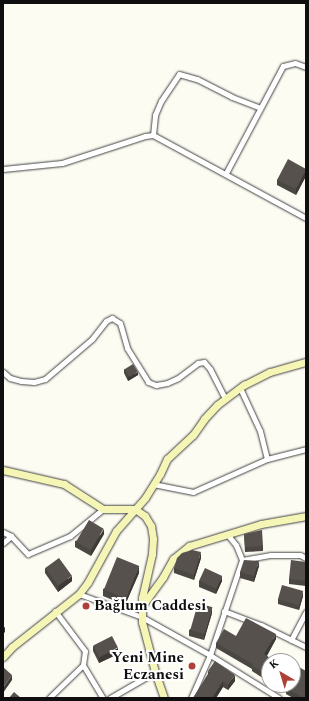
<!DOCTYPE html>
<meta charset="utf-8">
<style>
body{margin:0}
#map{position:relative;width:309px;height:701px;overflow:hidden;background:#fdfcf3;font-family:Spectral,serif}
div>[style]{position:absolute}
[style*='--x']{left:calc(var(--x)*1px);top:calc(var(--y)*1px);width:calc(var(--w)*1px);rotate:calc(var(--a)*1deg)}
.roads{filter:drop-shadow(0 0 1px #424242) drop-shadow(0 0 1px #424242)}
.street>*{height:5px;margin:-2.5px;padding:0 2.5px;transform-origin:2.5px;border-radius:2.5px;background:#fff}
.secondary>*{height:7px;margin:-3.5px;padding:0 3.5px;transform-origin:3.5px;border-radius:3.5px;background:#f5f5b6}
.wall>*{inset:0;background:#4a4642}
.shaded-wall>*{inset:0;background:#3c3936}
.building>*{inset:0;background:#56514d;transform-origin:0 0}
.dots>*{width:11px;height:11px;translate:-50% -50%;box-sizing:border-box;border:2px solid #fff;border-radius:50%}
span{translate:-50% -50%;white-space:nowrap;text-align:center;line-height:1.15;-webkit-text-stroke:4px #fff;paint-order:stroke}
.poi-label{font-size:15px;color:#0f0f0f;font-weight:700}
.left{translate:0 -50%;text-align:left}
.right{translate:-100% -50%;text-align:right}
.frame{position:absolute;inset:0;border:4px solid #0f0f0f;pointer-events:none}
.north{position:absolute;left:261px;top:653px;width:40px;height:40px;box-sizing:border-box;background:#fff;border:1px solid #9f9f9f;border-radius:50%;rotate:322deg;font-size:11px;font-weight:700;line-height:16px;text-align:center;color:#0f0f0f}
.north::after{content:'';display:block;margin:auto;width:14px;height:18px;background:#ae4038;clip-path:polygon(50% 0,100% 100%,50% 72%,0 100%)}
</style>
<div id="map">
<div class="roads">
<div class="street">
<div style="--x:153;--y:135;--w:20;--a:-84"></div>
<div style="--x:155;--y:115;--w:15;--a:-67"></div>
<div style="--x:161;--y:101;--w:32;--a:-56"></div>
<div style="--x:179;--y:74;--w:19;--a:16"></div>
<div style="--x:197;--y:79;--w:39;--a:27"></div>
<div style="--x:232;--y:97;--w:30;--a:21"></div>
<div style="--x:3;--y:169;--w:59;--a:-5.8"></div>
<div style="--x:62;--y:163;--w:87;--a:-18"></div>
<div style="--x:145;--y:136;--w:8;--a:-7"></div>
<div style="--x:153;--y:135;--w:174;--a:28.5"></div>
<div style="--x:226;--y:173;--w:121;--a:-62"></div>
<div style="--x:283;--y:66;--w:12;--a:-14"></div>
<div style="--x:295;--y:63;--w:12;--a:20"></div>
<div style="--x:3;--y:372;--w:9;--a:41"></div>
<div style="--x:10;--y:378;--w:11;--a:15"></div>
<div style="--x:21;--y:381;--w:13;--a:4"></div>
<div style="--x:34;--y:382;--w:11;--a:-15"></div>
<div style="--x:45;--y:379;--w:62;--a:-40.4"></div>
<div style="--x:92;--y:339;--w:23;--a:-52"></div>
<div style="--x:106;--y:321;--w:7;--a:-27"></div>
<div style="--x:112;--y:318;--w:9;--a:32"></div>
<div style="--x:120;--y:323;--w:26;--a:74"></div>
<div style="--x:127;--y:348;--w:40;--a:58"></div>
<div style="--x:148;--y:382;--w:9;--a:21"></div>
<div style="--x:156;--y:385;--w:11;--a:-10"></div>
<div style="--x:167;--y:383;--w:12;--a:-24"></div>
<div style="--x:178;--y:378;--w:25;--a:-37"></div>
<div style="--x:198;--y:363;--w:6;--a:-9"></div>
<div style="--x:204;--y:362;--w:9;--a:49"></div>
<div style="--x:210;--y:369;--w:33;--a:63"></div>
<div style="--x:267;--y:459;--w:40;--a:-14.4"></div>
<div style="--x:153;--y:484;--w:41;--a:11.3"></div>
<div style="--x:193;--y:492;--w:81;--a:-24"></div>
<div style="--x:267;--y:459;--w:29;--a:-104"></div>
<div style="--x:260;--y:431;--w:47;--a:-114.9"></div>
<div style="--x:3;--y:532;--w:9;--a:27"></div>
<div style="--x:11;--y:536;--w:25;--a:47"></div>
<div style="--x:28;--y:554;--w:46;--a:-23.2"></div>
<div style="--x:70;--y:536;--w:43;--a:-39.3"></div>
<div style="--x:227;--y:534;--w:14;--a:51"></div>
<div style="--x:236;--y:545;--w:16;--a:68"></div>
<div style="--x:3;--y:543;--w:11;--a:-41"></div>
<div style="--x:79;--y:594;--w:67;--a:20.1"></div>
<div style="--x:142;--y:617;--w:78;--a:29.2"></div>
<div style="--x:210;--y:655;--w:81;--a:31.9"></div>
<div style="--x:224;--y:611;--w:40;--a:21"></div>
<div style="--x:261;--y:625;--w:50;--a:26.1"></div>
<div style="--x:291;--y:640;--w:32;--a:-62"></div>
<div style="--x:83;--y:665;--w:39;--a:59"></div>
<div style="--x:49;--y:698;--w:47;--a:-44.1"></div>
<div style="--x:83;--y:665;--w:14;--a:-82"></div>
<div style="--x:85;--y:651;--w:50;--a:-126.9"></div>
<div style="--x:110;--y:698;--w:52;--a:-30"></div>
<div style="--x:191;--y:698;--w:47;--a:-66.2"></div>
<div style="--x:210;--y:655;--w:100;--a:-71.4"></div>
<div style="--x:242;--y:560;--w:28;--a:-10"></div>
<div style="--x:270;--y:555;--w:30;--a:0"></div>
<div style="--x:300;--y:555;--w:7;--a:27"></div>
</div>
<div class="secondary">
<div style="--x:3;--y:470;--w:63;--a:12.9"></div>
<div style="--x:64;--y:484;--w:46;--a:32.7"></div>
<div style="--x:103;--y:509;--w:32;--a:0"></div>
<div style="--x:135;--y:509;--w:12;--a:35"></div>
<div style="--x:145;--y:516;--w:12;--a:59"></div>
<div style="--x:151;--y:526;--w:13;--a:81"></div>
<div style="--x:153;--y:539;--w:15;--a:94"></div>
<div style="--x:152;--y:554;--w:45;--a:102.8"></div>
<div style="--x:142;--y:598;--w:24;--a:90"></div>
<div style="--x:142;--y:622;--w:52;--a:75.4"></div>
<div style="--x:155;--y:672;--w:28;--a:71"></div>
<div style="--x:142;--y:606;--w:36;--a:-54"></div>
<div style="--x:163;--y:577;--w:21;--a:-61"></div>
<div style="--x:173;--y:559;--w:21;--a:-39"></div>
<div style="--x:189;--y:546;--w:75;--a:-17"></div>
<div style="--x:261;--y:524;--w:46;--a:-10.1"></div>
<div style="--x:3;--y:657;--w:13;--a:-48"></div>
<div style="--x:12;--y:647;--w:85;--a:-38.3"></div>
<div style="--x:79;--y:594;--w:15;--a:-53"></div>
<div style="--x:88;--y:582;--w:58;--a:-61.2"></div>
<div style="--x:116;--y:531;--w:44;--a:-48.7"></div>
<div style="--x:145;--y:498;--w:28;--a:-58"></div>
<div style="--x:160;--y:474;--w:17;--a:-65"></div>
<div style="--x:167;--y:459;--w:35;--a:-43"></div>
<div style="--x:193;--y:435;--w:19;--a:-55"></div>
<div style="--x:204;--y:419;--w:19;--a:-47"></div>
<div style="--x:217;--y:405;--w:34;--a:-37"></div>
<div style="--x:244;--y:385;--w:29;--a:-27"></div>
<div style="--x:270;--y:372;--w:37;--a:-16"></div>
</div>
</div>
<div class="wall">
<div style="clip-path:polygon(306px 169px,306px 176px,296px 195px,277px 185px,277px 180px)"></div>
<div style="clip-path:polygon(124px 369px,138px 375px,128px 381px,124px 373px)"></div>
<div style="clip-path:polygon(104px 534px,91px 556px,75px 547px,75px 541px)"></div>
<div style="clip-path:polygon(244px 534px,263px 546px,263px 551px,245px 552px)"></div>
<div style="clip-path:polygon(201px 558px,194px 580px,174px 573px,174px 568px)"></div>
<div style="clip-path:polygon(306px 562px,306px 586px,289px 584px,289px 579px)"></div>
<div style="clip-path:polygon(259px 566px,254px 582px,240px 578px,240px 572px)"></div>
<div style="clip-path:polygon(45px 568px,72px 581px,58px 592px,45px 573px)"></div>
<div style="clip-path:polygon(139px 573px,125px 605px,103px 596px,103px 589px)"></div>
<div style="clip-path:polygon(199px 581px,222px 581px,216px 594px,199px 587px)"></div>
<div style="clip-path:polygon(303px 596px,299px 610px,278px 604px,278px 599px)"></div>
<div style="clip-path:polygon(212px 613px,204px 640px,189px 636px,189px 630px)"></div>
<div style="clip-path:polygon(276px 639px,267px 656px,273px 661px,269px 661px,269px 675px,267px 681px,252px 671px,252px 669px,216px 648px,216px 643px)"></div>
<div style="clip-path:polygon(93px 646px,118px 654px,99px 663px,93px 651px)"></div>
<div style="clip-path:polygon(208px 671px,235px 681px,228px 690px,223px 687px,216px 698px,193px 698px,208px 674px)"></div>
<div style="clip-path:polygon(286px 687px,306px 698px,293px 698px,286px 694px)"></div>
</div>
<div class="shaded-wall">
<div style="clip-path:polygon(306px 170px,306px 176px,296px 195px,296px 189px)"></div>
<div style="clip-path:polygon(138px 372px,138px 375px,128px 381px,128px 377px)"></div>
<div style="clip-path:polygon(104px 529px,104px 534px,91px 556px,91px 550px)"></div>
<div style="clip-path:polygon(201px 552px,201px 558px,194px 580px,194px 575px)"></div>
<div style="clip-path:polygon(259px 561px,259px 566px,254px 582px,254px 576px)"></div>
<div style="clip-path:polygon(139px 566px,139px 573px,125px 605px,125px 598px)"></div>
<div style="clip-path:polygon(72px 576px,72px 581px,58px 592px,58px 586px)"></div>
<div style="clip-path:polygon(222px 576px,222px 581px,216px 594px,216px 589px)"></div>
<div style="clip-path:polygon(303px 591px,303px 596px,299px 610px,299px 605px)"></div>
<div style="clip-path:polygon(212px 607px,212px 613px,204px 640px,204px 635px)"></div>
<div style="clip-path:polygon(5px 627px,5px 632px,3px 634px,3px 628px)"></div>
<div style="clip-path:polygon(276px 634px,276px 639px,264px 660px,264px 654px)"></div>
<div style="clip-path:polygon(118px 648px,118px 654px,99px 663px,99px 658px)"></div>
<div style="clip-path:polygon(269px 670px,269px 675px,267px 681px,267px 675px)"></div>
<div style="clip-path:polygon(12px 675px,12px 680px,3px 693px,3px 688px)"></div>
<div style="clip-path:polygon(235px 675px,235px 681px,228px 690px,228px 685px)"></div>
<div style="clip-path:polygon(223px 681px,223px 687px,216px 698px,212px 698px)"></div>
</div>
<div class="building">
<div style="clip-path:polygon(288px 159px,306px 169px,306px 170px,296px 189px,277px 180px)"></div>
<div style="left:133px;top:364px;width:9px;height:10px;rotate:58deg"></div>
<div style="left:89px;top:520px;width:17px;height:25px;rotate:31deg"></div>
<div style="clip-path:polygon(262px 530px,263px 546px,245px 547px,244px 534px)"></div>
<div style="clip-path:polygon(192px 550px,201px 552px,194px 575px,174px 568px,177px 558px,182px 553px)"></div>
<div style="left:117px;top:557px;width:24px;height:35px;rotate:22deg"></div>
<div style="left:59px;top:558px;width:22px;height:17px;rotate:54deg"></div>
<div style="clip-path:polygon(244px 560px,259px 561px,254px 576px,240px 572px)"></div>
<div style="clip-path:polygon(291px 560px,306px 562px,306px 581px,289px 579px)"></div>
<div style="left:205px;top:568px;width:19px;height:14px;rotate:25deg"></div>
<div style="left:282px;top:585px;width:22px;height:15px;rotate:16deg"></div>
<div style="left:198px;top:603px;width:15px;height:28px;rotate:16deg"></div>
<div style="clip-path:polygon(246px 618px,276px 634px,264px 654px,273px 660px,273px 661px,269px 661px,269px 670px,267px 675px,252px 666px,253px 664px,216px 643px,224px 629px,236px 636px)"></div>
<div style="left:112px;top:636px;width:13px;height:21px;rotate:63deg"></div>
<div style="clip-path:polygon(215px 661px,235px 675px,228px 685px,223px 681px,212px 698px,193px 698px,210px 672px,208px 671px)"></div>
<div style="clip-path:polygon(297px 666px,306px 671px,306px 698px,304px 698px,286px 687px,287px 685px,293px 685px,293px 674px)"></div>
<div style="clip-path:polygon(3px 667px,12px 675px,3px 688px)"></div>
<div style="clip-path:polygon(14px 692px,21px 698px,9px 698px)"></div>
</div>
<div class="dots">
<div style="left:86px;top:606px;background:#ae4038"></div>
<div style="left:192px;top:666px;background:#ae4038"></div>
</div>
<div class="poi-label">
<span class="left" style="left:94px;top:606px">Bağlum Caddesi</span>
<span class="right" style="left:184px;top:666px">Yeni Mine<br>Eczanesi</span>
</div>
<div class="frame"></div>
<div class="north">K</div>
</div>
